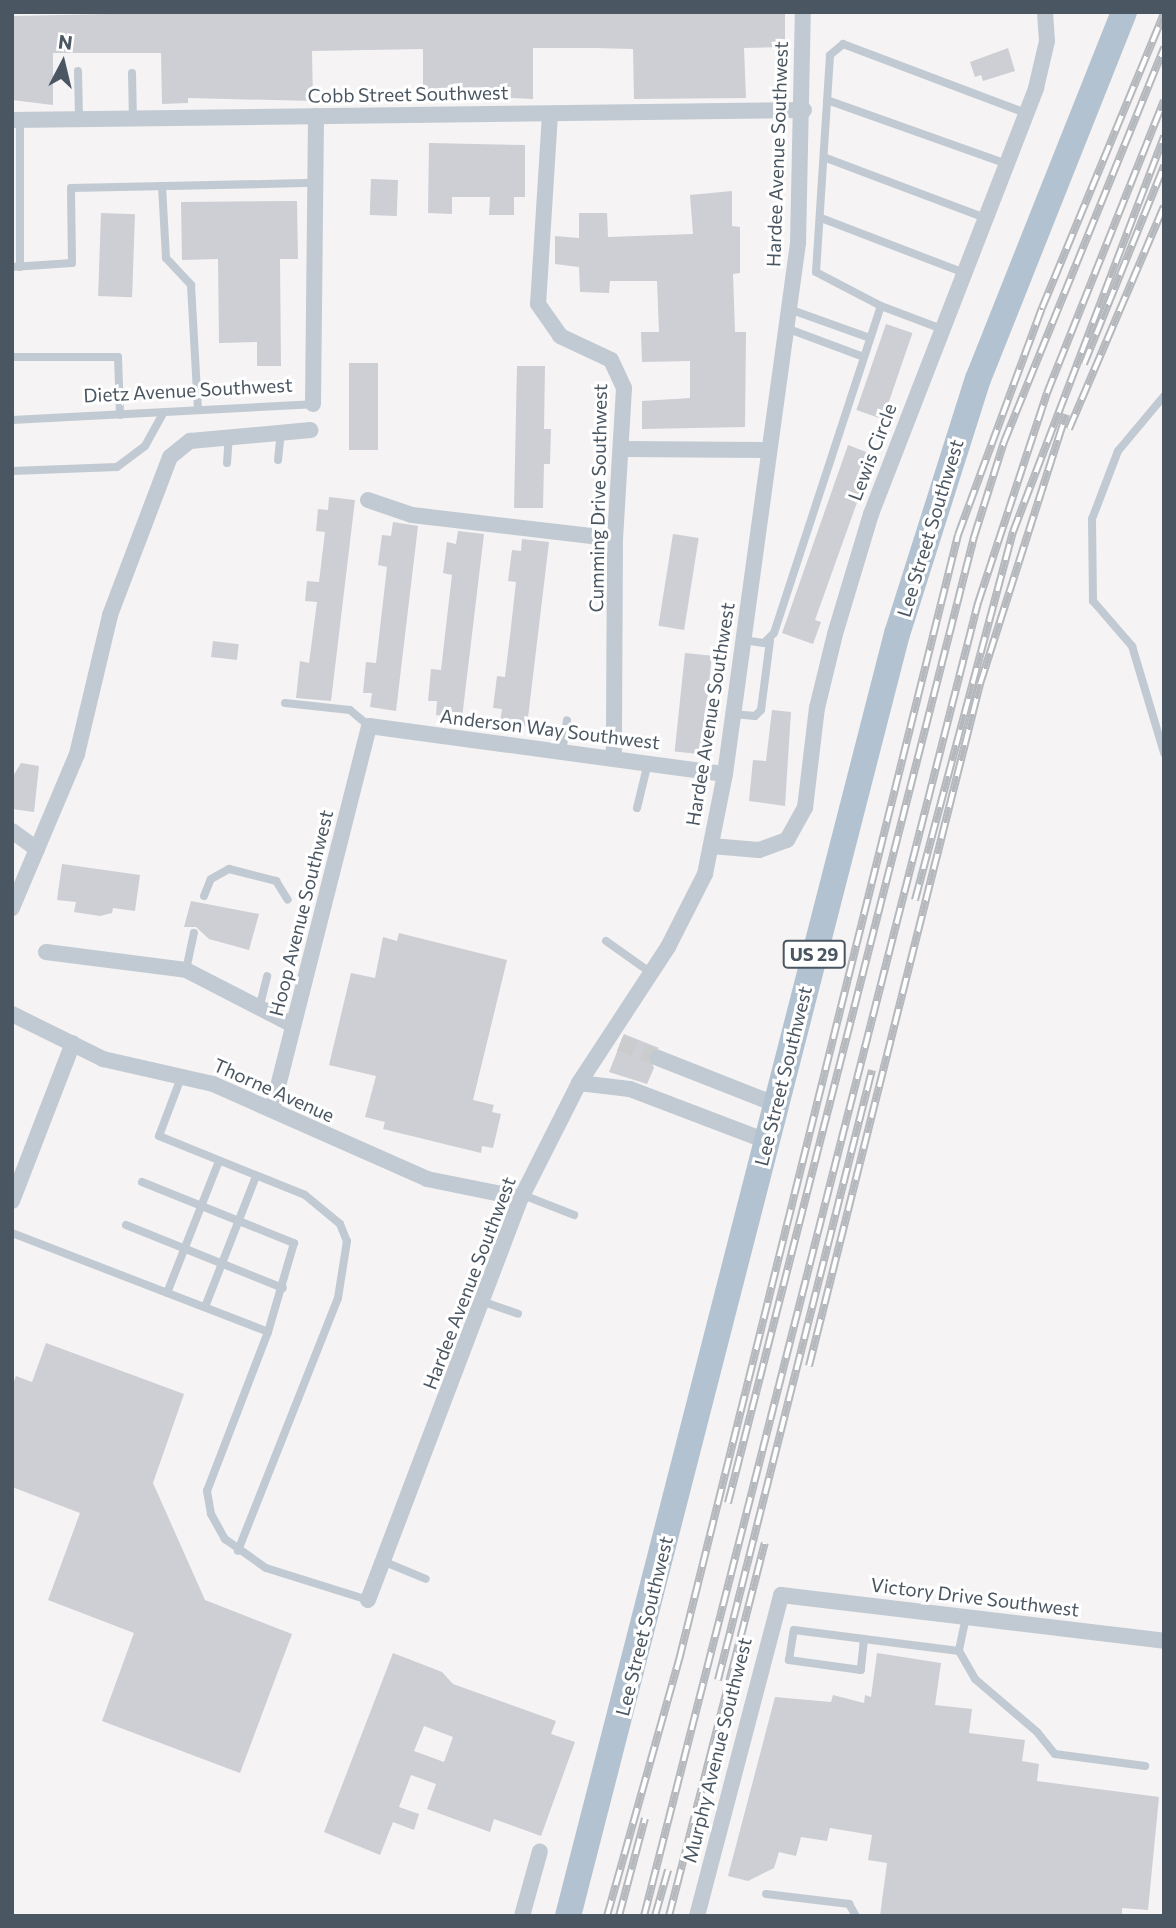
<!DOCTYPE html>
<style>
body{margin:0}
#map{position:relative;width:1176px;height:1928px;overflow:hidden;background:#f5f3f3;font-family:Commissioner,sans-serif}
div>[style]{position:absolute}
[style*='--x']{left:calc(var(--x)*1px);top:calc(var(--y)*1px);width:calc(var(--w)*1px);rotate:calc(var(--a)*1deg)}
.building>*{inset:0;background:#cdcfd5;transform-origin:0 0}
.street-tunnel>*{height:16px;margin-top:-8px;transform-origin:0;background:repeating-linear-gradient(90deg,#caccce 0 16px,transparent 0 24px)}
.lane>*{height:8px;margin:-4px;padding:0 4px;transform-origin:4px;border-radius:4px;background:#c1cad2}
.street>*{height:16px;margin:-8px;padding:0 8px;transform-origin:8px;border-radius:8px;background:#c1cad2}
.primary>*{height:26px;margin:-13px;padding:0 13px;transform-origin:13px;border-radius:13px;background:#b3c2d1}
.rail>*{height:8px;margin-top:-4px;transform-origin:0;background:repeating-linear-gradient(90deg,#fff 0 16px,#b5b8bd 0 32px);box-sizing:border-box;border-block:2px solid #b5b8bd}
span{translate:-50% -50%;white-space:nowrap;text-align:center;line-height:1.15;-webkit-text-stroke:6px #fff;paint-order:stroke}
.shield-label span{padding:2px 5px;background:#fff;border:2px solid;border-radius:5px;-webkit-text-stroke-width:0}
.shield-label{font-size:18px;color:#4a5661;font-weight:700}
.street-label{font-size:19px;color:#4a5661}
.frame{position:absolute;inset:0;border:14px solid #4a5661;pointer-events:none}
.north{position:absolute;left:28px;top:28px;width:70px;height:70px;-webkit-text-stroke:5px #fff;paint-order:stroke;rotate:7deg;font-size:19px;font-weight:700;line-height:28px;text-align:center;color:#4a5661}
.north::after{content:'';display:block;margin:auto;width:24px;height:32px;background:#4a5661;clip-path:polygon(50% 0,100% 100%,50% 72%,0 100%)}
</style>
<div id="map">
<div class="building">
<div style="clip-path:polygon(203px 12px,785px 12px,785px 47px,744px 48px,746px 98px,634px 99px,633px 49px,596px 48px,533px 48px,533px 99px,447px 95px,447px 101px,423px 100px,423px 49px,312px 51px,313px 101px,188px 98px,188px 103px,162px 104px,161px 53px,53px 53px,53px 105px,12px 100px,12px 16px)"></div>
<div style="clip-path:polygon(1008px 48px,1015px 71px,983px 81px,981px 75px,975px 77px,970px 62px)"></div>
<div style="clip-path:polygon(429px 143px,525px 145px,525px 197px,514px 197px,514px 215px,489px 215px,490px 197px,452px 197px,452px 214px,428px 213px)"></div>
<div style="left:371px;top:179px;width:27px;height:36px;rotate:2deg"></div>
<div style="clip-path:polygon(732px 191px,732px 226px,740px 227px,740px 273px,733px 274px,735px 332px,746px 332px,745px 427px,642px 429px,642px 401px,690px 398px,690px 361px,642px 362px,641px 332px,659px 332px,657px 281px,610px 281px,609px 293px,580px 292px,579px 267px,555px 264px,555px 236px,579px 238px,579px 213px,607px 213px,608px 237px,693px 234px,690px 195px)"></div>
<div style="clip-path:polygon(297px 201px,298px 259px,280px 259px,281px 366px,257px 366px,257px 342px,219px 343px,218px 259px,182px 260px,181px 202px)"></div>
<div style="left:101px;top:213px;width:34px;height:83px;rotate:2deg"></div>
<div style="left:886px;top:324px;width:28px;height:91px;rotate:19deg"></div>
<div style="left:349px;top:363px;width:29px;height:87px"></div>
<div style="clip-path:polygon(517px 366px,545px 366px,544px 429px,551px 429px,550px 464px,544px 464px,543px 508px,514px 508px)"></div>
<div style="clip-path:polygon(848px 445px,874px 455px,815px 620px,821px 622px,813px 644px,782px 633px)"></div>
<div style="clip-path:polygon(329px 497px,355px 500px,331px 701px,296px 698px,300px 661px,309px 663px,317px 602px,305px 601px,307px 581px,319px 582px,325px 532px,316px 531px,318px 509px,328px 510px)"></div>
<div style="clip-path:polygon(393px 522px,418px 526px,396px 711px,370px 707px,372px 693px,363px 693px,366px 662px,376px 663px,387px 567px,378px 565px,382px 535px,391px 536px)"></div>
<div style="clip-path:polygon(458px 531px,484px 534px,462px 718px,436px 715px,437px 701px,428px 701px,431px 669px,441px 670px,448px 609px,452px 575px,443px 573px,447px 542px,456px 544px)"></div>
<div style="left:673px;top:534px;width:26px;height:93px;rotate:9deg"></div>
<div style="clip-path:polygon(522px 539px,549px 542px,527px 726px,500px 722px,502px 709px,493px 708px,497px 676px,505px 677px,511px 627px,516px 582px,508px 581px,512px 550px,521px 551px)"></div>
<div style="left:213px;top:641px;width:26px;height:16px;rotate:7deg"></div>
<div style="left:685px;top:653px;width:27px;height:99px;rotate:6deg"></div>
<div style="clip-path:polygon(772px 710px,791px 712px,785px 806px,749px 801px,753px 760px,766px 761px)"></div>
<div style="clip-path:polygon(21px 763px,39px 766px,34px 812px,12px 809px,12px 778px)"></div>
<div style="clip-path:polygon(62px 864px,140px 875px,135px 911px,113px 908px,112px 913px,100px 916px,74px 912px,76px 902px,57px 900px)"></div>
<div style="clip-path:polygon(191px 901px,259px 914px,249px 950px,209px 939px,196px 927px,184px 927px)"></div>
<div style="clip-path:polygon(399px 933px,507px 960px,473px 1100px,494px 1105px,492px 1112px,501px 1114px,493px 1148px,482px 1146px,481px 1153px,383px 1129px,385px 1122px,365px 1117px,376px 1076px,329px 1065px,351px 973px,375px 978px,383px 937px,397px 941px)"></div>
<div style="clip-path:polygon(624px 1034px,659px 1048px,648px 1055px,654px 1068px,647px 1084px,609px 1072px)"></div>
<div style="clip-path:polygon(46px 1343px,184px 1394px,153px 1483px,205px 1600px,292px 1634px,240px 1773px,102px 1721px,134px 1633px,48px 1600px,80px 1513px,12px 1487px,12px 1387px,16px 1376px,32px 1382px)"></div>
<div style="clip-path:polygon(evenodd,393px 1653px,442px 1672px,453px 1684px,556px 1721px,551px 1734px,575px 1742px,541px 1836px,494px 1819px,490px 1832px,427px 1809px,436px 1784px,411px 1775px,399px 1807px,419px 1814px,414px 1830px,393px 1822px,380px 1855px,324px 1832px,393px 1653px,424px 1726px,453px 1737px,444px 1762px,414px 1751px,424px 1726px)"></div>
<div style="clip-path:polygon(877px 1653px,941px 1663px,935px 1705px,972px 1709px,969px 1733px,1025px 1740px,1022px 1761px,1039px 1764px,1037px 1781px,1159px 1797px,1148px 1910px,1122px 1908px,1122px 1916px,880px 1916px,887px 1863px,868px 1860px,872px 1835px,830px 1828px,827px 1841px,801px 1837px,796px 1856px,779px 1852px,774px 1868px,748px 1881px,728px 1876px,775px 1697px,831px 1702px,833px 1695px,864px 1703px,865px 1695px,871px 1697px)"></div>
</div>
<div class="street-tunnel">
<div style="--x:620;--y:1043;--w:41;--a:21.5"></div>
</div>
<div class="lane">
<div style="--x:78;--y:71;--w:49;--a:88.8"></div>
<div style="--x:132;--y:73;--w:46;--a:88.8"></div>
<div style="--x:827;--y:100;--w:191;--a:19.6"></div>
<div style="--x:20;--y:120;--w:147;--a:90"></div>
<div style="--x:826;--y:158;--w:171;--a:20.6"></div>
<div style="--x:162;--y:186;--w:72;--a:86.8"></div>
<div style="--x:166;--y:258;--w:37;--a:47"></div>
<div style="--x:191;--y:285;--w:125;--a:86.8"></div>
<div style="--x:821;--y:218;--w:153;--a:21"></div>
<div style="--x:12;--y:267;--w:60;--a:-3.8"></div>
<div style="--x:72;--y:263;--w:75;--a:-90.8"></div>
<div style="--x:71;--y:188;--w:245;--a:-1.2"></div>
<div style="--x:881;--y:306;--w:65;--a:20.7"></div>
<div style="--x:789;--y:309;--w:86;--a:19.7"></div>
<div style="--x:786;--y:328;--w:83;--a:20.4"></div>
<div style="--x:12;--y:357;--w:106;--a:0"></div>
<div style="--x:118;--y:357;--w:58;--a:88"></div>
<div style="--x:1164;--y:396;--w:72;--a:129.9"></div>
<div style="--x:1118;--y:451;--w:73;--a:110.9"></div>
<div style="--x:1092;--y:519;--w:82;--a:89.3"></div>
<div style="--x:1093;--y:601;--w:60;--a:49.1"></div>
<div style="--x:1132;--y:646;--w:112;--a:73.3"></div>
<div style="--x:12;--y:420;--w:301;--a:-3"></div>
<div style="--x:278;--y:460;--w:28;--a:-84"></div>
<div style="--x:227;--y:463;--w:28;--a:-86"></div>
<div style="--x:12;--y:471;--w:105;--a:-2.2"></div>
<div style="--x:117;--y:467;--w:35;--a:-37"></div>
<div style="--x:145;--y:446;--w:38;--a:-61"></div>
<div style="--x:743;--y:640;--w:21;--a:8"></div>
<div style="--x:764;--y:643;--w:14;--a:-45"></div>
<div style="--x:774;--y:633;--w:344;--a:-71.9"></div>
<div style="--x:881;--y:306;--w:73;--a:-152.4"></div>
<div style="--x:816;--y:272;--w:217;--a:-86.3"></div>
<div style="--x:830;--y:55;--w:17;--a:-40"></div>
<div style="--x:843;--y:44;--w:196;--a:20.7"></div>
<div style="--x:285;--y:703;--w:65;--a:6.1"></div>
<div style="--x:350;--y:710;--w:25;--a:40"></div>
<div style="--x:733;--y:714;--w:22;--a:5"></div>
<div style="--x:755;--y:716;--w:8;--a:-45"></div>
<div style="--x:761;--y:710;--w:70;--a:-82.6"></div>
<div style="--x:562;--y:752;--w:32;--a:-81"></div>
<div style="--x:637;--y:808;--w:46;--a:-76.3"></div>
<div style="--x:204;--y:896;--w:18;--a:-68"></div>
<div style="--x:211;--y:879;--w:21;--a:-29"></div>
<div style="--x:229;--y:869;--w:49;--a:14.3"></div>
<div style="--x:276;--y:881;--w:22;--a:58"></div>
<div style="--x:606;--y:941;--w:55;--a:35.4"></div>
<div style="--x:186;--y:970;--w:38;--a:-78"></div>
<div style="--x:259;--y:1009;--w:34;--a:-76"></div>
<div style="--x:182;--y:1075;--w:65;--a:110.7"></div>
<div style="--x:159;--y:1136;--w:157;--a:22"></div>
<div style="--x:305;--y:1195;--w:45;--a:39.6"></div>
<div style="--x:340;--y:1224;--w:18;--a:68"></div>
<div style="--x:347;--y:1241;--w:58;--a:99"></div>
<div style="--x:338;--y:1298;--w:272;--a:111.6"></div>
<div style="--x:142;--y:1182;--w:164;--a:21.9"></div>
<div style="--x:294;--y:1243;--w:93;--a:106.3"></div>
<div style="--x:523;--y:1195;--w:55;--a:21.4"></div>
<div style="--x:126;--y:1225;--w:169;--a:21.9"></div>
<div style="--x:12;--y:1233;--w:274;--a:21.1"></div>
<div style="--x:268;--y:1332;--w:170;--a:111"></div>
<div style="--x:207;--y:1491;--w:23;--a:80"></div>
<div style="--x:211;--y:1514;--w:29;--a:61"></div>
<div style="--x:225;--y:1539;--w:50;--a:35.3"></div>
<div style="--x:266;--y:1568;--w:107;--a:17.4"></div>
<div style="--x:167;--y:1293;--w:142;--a:-68.5"></div>
<div style="--x:484;--y:1302;--w:36;--a:19"></div>
<div style="--x:205;--y:1307;--w:141;--a:-68.7"></div>
<div style="--x:385;--y:1562;--w:44;--a:22.5"></div>
<div style="--x:966;--y:1617;--w:35;--a:102"></div>
<div style="--x:959;--y:1651;--w:32;--a:60"></div>
<div style="--x:975;--y:1679;--w:82;--a:40.5"></div>
<div style="--x:1037;--y:1732;--w:28;--a:51"></div>
<div style="--x:1055;--y:1754;--w:91;--a:7.6"></div>
<div style="--x:794;--y:1630;--w:71;--a:7.3"></div>
<div style="--x:864;--y:1639;--w:31;--a:96"></div>
<div style="--x:861;--y:1670;--w:73;--a:-172.1"></div>
<div style="--x:789;--y:1660;--w:30;--a:-81"></div>
<div style="--x:864;--y:1639;--w:96;--a:7.2"></div>
<div style="--x:766;--y:1894;--w:84;--a:6.9"></div>
<div style="--x:849;--y:1904;--w:14;--a:60"></div>
</div>
<div class="street">
<div style="--x:550;--y:114;--w:190;--a:93.6"></div>
<div style="--x:538;--y:304;--w:39;--a:55"></div>
<div style="--x:560;--y:336;--w:56;--a:25.2"></div>
<div style="--x:611;--y:360;--w:31;--a:65"></div>
<div style="--x:624;--y:388;--w:151;--a:93.4"></div>
<div style="--x:615;--y:539;--w:219;--a:90.3"></div>
<div style="--x:12;--y:120;--w:792;--a:-0.72"></div>
<div style="--x:313;--y:404;--w:288;--a:-89.4"></div>
<div style="--x:623;--y:449;--w:146;--a:0.4"></div>
<div style="--x:368;--y:500;--w:46;--a:18.8"></div>
<div style="--x:412;--y:515;--w:204;--a:6.7"></div>
<div style="--x:12;--y:831;--w:31;--a:36"></div>
<div style="--x:711;--y:846;--w:48;--a:4.8"></div>
<div style="--x:759;--y:850;--w:30;--a:-20"></div>
<div style="--x:787;--y:840;--w:37;--a:-61"></div>
<div style="--x:805;--y:808;--w:101;--a:-83.2"></div>
<div style="--x:817;--y:708;--w:76;--a:-76.3"></div>
<div style="--x:835;--y:634;--w:125;--a:-73.3"></div>
<div style="--x:871;--y:514;--w:457;--a:-68.8"></div>
<div style="--x:1036;--y:88;--w:48;--a:-76.8"></div>
<div style="--x:1047;--y:41;--w:29;--a:-94"></div>
<div style="--x:12;--y:908;--w:167;--a:-67.1"></div>
<div style="--x:77;--y:754;--w:143;--a:-76.6"></div>
<div style="--x:110;--y:615;--w:169;--a:-69.2"></div>
<div style="--x:170;--y:457;--w:26;--a:-39"></div>
<div style="--x:190;--y:441;--w:121;--a:-5.2"></div>
<div style="--x:46;--y:952;--w:141;--a:7.3"></div>
<div style="--x:186;--y:970;--w:120;--a:27.2"></div>
<div style="--x:12;--y:1014;--w:102;--a:26.3"></div>
<div style="--x:103;--y:1059;--w:113;--a:12.8"></div>
<div style="--x:213;--y:1084;--w:234;--a:23.9"></div>
<div style="--x:427;--y:1179;--w:96;--a:11.4"></div>
<div style="--x:658;--y:1058;--w:126;--a:21.5"></div>
<div style="--x:579;--y:1083;--w:51;--a:6.7"></div>
<div style="--x:630;--y:1089;--w:146;--a:20.9"></div>
<div style="--x:272;--y:1110;--w:396;--a:-75.8"></div>
<div style="--x:369;--y:726;--w:359;--a:7.7"></div>
<div style="--x:12;--y:1201;--w:169;--a:-68.9"></div>
<div style="--x:368;--y:1600;--w:430;--a:-69.2"></div>
<div style="--x:521;--y:1198;--w:129;--a:-63.2"></div>
<div style="--x:579;--y:1083;--w:163;--a:-56.8"></div>
<div style="--x:668;--y:947;--w:82;--a:-63.1"></div>
<div style="--x:705;--y:874;--w:102;--a:-78.7"></div>
<div style="--x:725;--y:774;--w:536;--a:-82.17"></div>
<div style="--x:798;--y:243;--w:231;--a:-88.8"></div>
<div style="--x:522;--y:1916;--w:67;--a:-74.5"></div>
<div style="--x:697;--y:1916;--w:332;--a:-75.3"></div>
<div style="--x:781;--y:1595;--w:386;--a:6.8"></div>
</div>
<div class="primary">
<div style="--x:568;--y:1916;--w:1324;--a:-75.61"></div>
<div style="--x:897;--y:634;--w:268;--a:-72.4"></div>
<div style="--x:978;--y:379;--w:395;--a:-68.3"></div>
</div>
<div class="rail">
<div style="--x:1084;--y:364;--w:214;--a:-68"></div>
<div style="--x:1069;--y:429;--w:242;--a:-66.9"></div>
<div style="--x:915;--y:900;--w:381;--a:-75.1"></div>
<div style="--x:1013;--y:532;--w:424;--a:-69.1"></div>
<div style="--x:809;--y:1366;--w:703;--a:-75.92"></div>
<div style="--x:980;--y:684;--w:283;--a:-72.3"></div>
<div style="--x:728;--y:1503;--w:997;--a:-75.71"></div>
<div style="--x:974;--y:537;--w:100;--a:-72.5"></div>
<div style="--x:1004;--y:442;--w:426;--a:-67.9"></div>
<div style="--x:718;--y:1680;--w:629;--a:-75.83"></div>
<div style="--x:607;--y:1916;--w:266;--a:-74.3"></div>
<div style="--x:679;--y:1660;--w:1159;--a:-76.07"></div>
<div style="--x:958;--y:535;--w:242;--a:-69.7"></div>
<div style="--x:1042;--y:308;--w:319;--a:-67.5"></div>
<div style="--x:619;--y:1916;--w:101;--a:-75.1"></div>
<div style="--x:644;--y:1916;--w:1355;--a:-75.73"></div>
<div style="--x:978;--y:603;--w:221;--a:-71.8"></div>
<div style="--x:1047;--y:393;--w:315;--a:-68.2"></div>
<div style="--x:655;--y:1916;--w:48;--a:-74.2"></div>
<div style="--x:669;--y:1916;--w:385;--a:-75.6"></div>
</div>
<div class="shield-label">
<span style="left:814px;top:954px">US 29</span>
</div>
<div class="street-label">
<span style="left:408px;top:94px;rotate:-1deg">Cobb Street Southwest</span>
<span style="left:777px;top:154px;rotate:-88deg">Hardee Avenue Southwest</span>
<span style="left:188px;top:390px;rotate:-3deg">Dietz Avenue Southwest</span>
<span style="left:872px;top:452px;rotate:-69deg">Lewis Circle</span>
<span style="left:598px;top:498px;rotate:-89deg">Cumming Drive Southwest</span>
<span style="left:930px;top:528px;rotate:-73deg">Lee Street Southwest</span>
<span style="left:710px;top:714px;rotate:-81deg">Hardee Avenue Southwest</span>
<span style="left:550px;top:729px;rotate:7deg">Anderson Way Southwest</span>
<span style="left:301px;top:913px;rotate:-76deg">Hoop Avenue Southwest</span>
<span style="left:783px;top:1076px;rotate:-76deg">Lee Street Southwest</span>
<span style="left:274px;top:1090px;rotate:24deg">Thorne Avenue</span>
<span style="left:469px;top:1283px;rotate:-69deg">Hardee Avenue Southwest</span>
<span style="left:975px;top:1597px;rotate:7deg">Victory Drive Southwest</span>
<span style="left:644px;top:1626px;rotate:-76deg">Lee Street Southwest</span>
<span style="left:717px;top:1750px;rotate:-76deg">Murphy Avenue Southwest</span>
</div>
<div class="frame"></div>
<div class="north">N</div>
</div>
